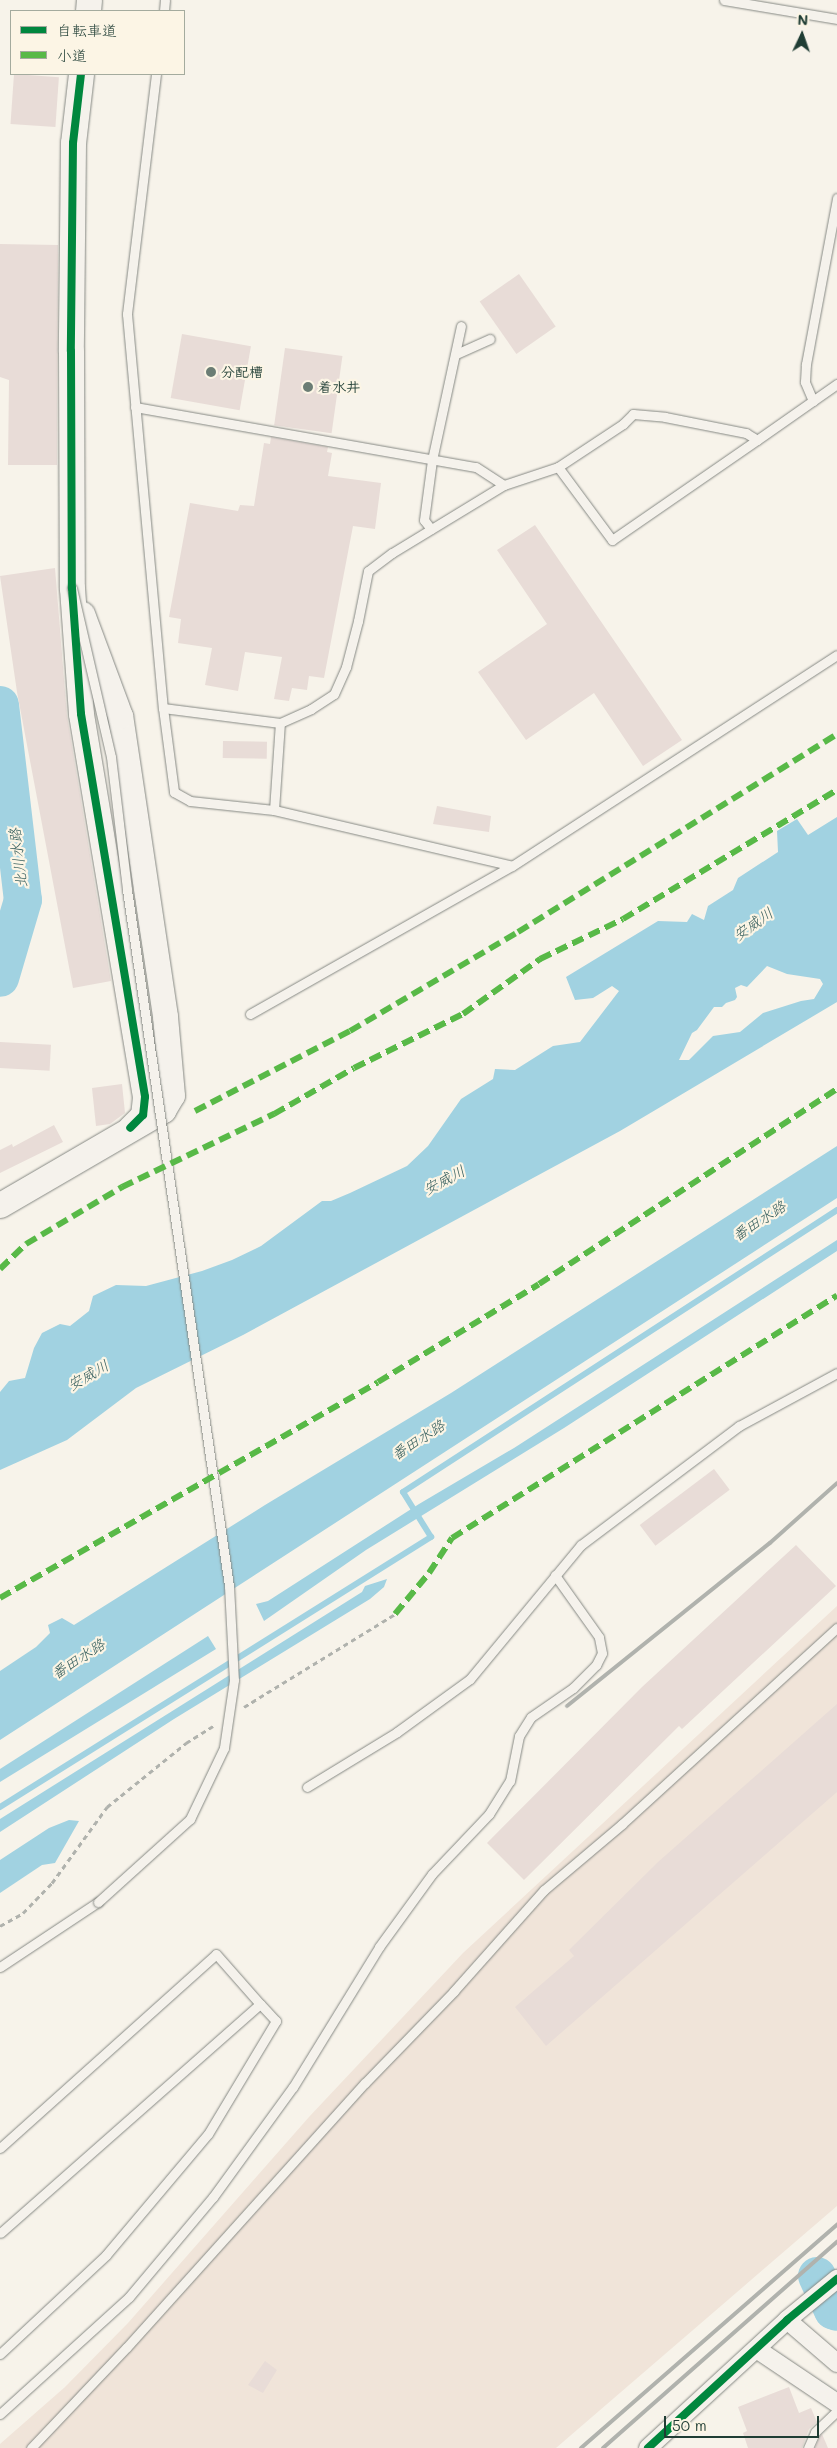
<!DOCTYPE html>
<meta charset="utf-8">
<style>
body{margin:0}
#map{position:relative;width:837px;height:2448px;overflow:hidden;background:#f7f3ea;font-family:Mali,"Klee One",sans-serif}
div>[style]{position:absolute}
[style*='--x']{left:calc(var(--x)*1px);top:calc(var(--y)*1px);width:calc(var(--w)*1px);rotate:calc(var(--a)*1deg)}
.built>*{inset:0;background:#f0e4d9}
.water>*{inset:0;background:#a1d2e1}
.stream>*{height:6px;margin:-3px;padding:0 3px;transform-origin:3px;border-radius:3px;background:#a1d2e1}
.river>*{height:38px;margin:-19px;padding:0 19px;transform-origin:19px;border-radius:19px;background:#a1d2e1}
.building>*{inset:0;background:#e8dcd7;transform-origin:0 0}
.path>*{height:3px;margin-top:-1.5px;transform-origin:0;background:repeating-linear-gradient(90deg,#b0b2ad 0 5px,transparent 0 9px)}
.roads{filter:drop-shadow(0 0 1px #868984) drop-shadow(0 0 1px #868984)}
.lane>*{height:9px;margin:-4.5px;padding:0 4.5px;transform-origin:4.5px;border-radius:4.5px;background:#f5f2ec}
.street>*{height:18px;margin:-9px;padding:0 9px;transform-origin:9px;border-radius:9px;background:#f5f2ec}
.secondary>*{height:25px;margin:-12.5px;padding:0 12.5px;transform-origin:12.5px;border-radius:12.5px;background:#f5f2ec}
.rail>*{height:4px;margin:-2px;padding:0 2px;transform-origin:2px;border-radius:2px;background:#b0b2ad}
.bridges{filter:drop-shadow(0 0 1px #868984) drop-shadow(0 0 1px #868984)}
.lane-bridge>*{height:9px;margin:-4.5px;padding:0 4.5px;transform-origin:4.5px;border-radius:4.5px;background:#f5f2ec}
.quiet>*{height:6px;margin-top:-3px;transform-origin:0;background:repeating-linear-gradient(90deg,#58b947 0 12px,transparent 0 18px)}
.cycleway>*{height:8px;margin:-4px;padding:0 4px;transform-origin:4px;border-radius:4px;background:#00873e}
.dots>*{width:14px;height:14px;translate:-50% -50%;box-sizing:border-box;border:2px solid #fcf5e5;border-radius:50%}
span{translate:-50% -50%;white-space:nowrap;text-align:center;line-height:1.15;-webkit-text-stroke:4.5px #fcf5e5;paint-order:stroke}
.poi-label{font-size:14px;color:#1f3d34;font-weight:700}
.left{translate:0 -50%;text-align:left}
.water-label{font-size:15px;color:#365f5e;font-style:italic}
.legend{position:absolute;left:10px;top:10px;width:175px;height:65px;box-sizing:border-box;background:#fcf5e5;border:1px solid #a4ab9e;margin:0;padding:6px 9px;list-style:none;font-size:15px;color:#1f3d34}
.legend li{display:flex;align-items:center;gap:10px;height:25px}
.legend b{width:25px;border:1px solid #a4ab9e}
.north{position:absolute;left:777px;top:10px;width:50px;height:50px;-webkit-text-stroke:4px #fcf5e5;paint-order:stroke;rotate:3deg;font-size:14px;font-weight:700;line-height:20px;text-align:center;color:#1f3d34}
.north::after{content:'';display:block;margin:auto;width:18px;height:22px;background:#1f3d34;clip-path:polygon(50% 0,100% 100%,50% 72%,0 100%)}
.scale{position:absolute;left:664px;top:2416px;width:155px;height:22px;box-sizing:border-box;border:2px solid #1f3d34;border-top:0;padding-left:6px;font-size:15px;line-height:18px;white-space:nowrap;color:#1f3d34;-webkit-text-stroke:4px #fcf5e5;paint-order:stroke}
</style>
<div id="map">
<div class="built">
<div style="clip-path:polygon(837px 1606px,837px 2206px,556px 2448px,0 2448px,0 2444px,65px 2387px,128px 2323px,309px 2117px,463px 1953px)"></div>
</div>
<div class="water">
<div style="clip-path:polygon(evenodd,837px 817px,837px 1002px,620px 1131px,243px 1335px,136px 1388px,67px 1440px,0 1470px,0 1392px,9px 1381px,25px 1378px,34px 1348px,42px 1333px,60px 1324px,70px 1326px,89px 1311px,93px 1296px,116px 1285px,146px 1286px,202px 1271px,232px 1260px,261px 1246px,322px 1201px,331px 1201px,350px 1193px,407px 1166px,428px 1146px,461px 1099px,493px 1079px,495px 1069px,515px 1070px,553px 1046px,580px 1042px,619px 991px,612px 986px,593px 998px,575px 1000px,566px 977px,658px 921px,687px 922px,692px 914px,704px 920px,708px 906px,733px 890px,738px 878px,778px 852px,777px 831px,797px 819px,808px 835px,837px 817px,767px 966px,787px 974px,820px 979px,823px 984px,814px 999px,801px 1001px,763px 1013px,740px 1032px,713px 1036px,689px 1060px,679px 1060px,692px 1033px,697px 1030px,714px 1007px,722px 1007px,726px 1003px,735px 1000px,737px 997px,735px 988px,741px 985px,747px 987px,767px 966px)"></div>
<div style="clip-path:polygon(837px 1146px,837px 1198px,0 1740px,0 1671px,36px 1647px,50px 1633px,48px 1625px,62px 1618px,74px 1625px,265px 1505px,451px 1393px)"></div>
<div style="clip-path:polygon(837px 1240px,837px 1251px,564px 1428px,366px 1550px,264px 1621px,256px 1604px,268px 1601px,419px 1504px,514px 1448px)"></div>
<div style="clip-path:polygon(387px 1579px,384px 1587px,370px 1599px,174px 1719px,0 1832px,0 1819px,362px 1592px,365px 1586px)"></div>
<div style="clip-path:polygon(208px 1636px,216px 1649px,0 1782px,0 1769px)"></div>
<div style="clip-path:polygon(69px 1820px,79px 1821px,55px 1863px,42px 1865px,0 1893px,0 1860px,49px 1828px)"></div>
</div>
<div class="stream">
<div style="--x:0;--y:1807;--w:509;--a:-32.07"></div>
<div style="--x:431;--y:1537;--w:53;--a:-121.9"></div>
<div style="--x:403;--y:1492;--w:518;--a:-33.01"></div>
</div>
<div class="river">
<div style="--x:0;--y:705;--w:196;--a:83.3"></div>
<div style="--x:23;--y:900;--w:81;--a:106.4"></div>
<div style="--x:817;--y:2276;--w:38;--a:65"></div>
<div style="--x:833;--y:2310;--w:4;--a:27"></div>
</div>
<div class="building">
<div style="left:14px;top:74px;width:45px;height:50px;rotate:4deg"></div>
<div style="clip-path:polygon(0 244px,58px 245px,57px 465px,8px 465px,9px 380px,0 377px)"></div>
<div style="left:519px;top:274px;width:64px;height:48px;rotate:55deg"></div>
<div style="left:182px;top:334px;width:70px;height:65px;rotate:10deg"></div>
<div style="left:285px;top:348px;width:58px;height:78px;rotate:8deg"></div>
<div style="clip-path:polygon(271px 437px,328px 447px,327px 452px,332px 453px,328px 476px,381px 483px,375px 529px,353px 526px,324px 678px,309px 676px,307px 690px,292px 688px,289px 701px,274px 699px,282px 657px,245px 652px,238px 691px,205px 685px,212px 648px,178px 643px,181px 619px,169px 617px,190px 503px,238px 511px,240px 505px,254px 506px,264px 443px,270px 444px)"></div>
<div style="clip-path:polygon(535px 525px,682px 740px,643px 766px,594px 693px,526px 740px,478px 672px,547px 624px,497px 550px)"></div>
<div style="clip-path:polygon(55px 568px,67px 716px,111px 981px,73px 988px,17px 692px,0 576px)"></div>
<div style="left:223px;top:741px;width:44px;height:17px;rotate:1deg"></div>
<div style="clip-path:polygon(437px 806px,491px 816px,489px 832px,433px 824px)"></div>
<div style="left:0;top:1042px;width:51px;height:26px;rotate:3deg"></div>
<div style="clip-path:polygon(122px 1084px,125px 1113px,110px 1124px,96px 1126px,92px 1088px)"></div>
<div style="clip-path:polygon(54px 1125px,63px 1142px,0 1173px,0 1150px,12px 1144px,13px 1147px)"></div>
<div style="left:714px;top:1469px;width:26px;height:93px;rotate:53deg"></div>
<div style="clip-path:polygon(796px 1545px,836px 1586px,682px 1729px,679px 1726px,524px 1880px,487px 1843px,642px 1687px)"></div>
<div style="clip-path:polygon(837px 1704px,837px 1792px,546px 2046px,515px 2007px,574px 1956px,569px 1950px,658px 1862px)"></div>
<div style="clip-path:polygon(265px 2361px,277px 2370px,263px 2393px,248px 2385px)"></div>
<div style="clip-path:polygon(789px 2387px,799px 2413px,811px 2408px,817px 2422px,809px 2429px,802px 2448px,748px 2448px,743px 2433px,747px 2431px,738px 2407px)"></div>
<div style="clip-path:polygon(822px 2434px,828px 2448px,815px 2448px,820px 2436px)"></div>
</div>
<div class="path">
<div style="--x:244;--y:1707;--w:177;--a:-31.6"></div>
<div style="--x:0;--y:1926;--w:26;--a:-29"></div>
<div style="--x:23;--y:1913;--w:42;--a:-46"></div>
<div style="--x:52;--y:1883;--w:94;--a:-54.1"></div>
<div style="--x:107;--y:1807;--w:102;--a:-39"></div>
<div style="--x:186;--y:1743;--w:32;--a:-32"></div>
</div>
<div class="roads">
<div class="lane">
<div style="--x:724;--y:0;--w:115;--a:9.5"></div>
<div style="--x:164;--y:11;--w:11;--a:-85"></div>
<div style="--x:156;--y:74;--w:242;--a:96.9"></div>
<div style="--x:127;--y:314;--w:396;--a:84.8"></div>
<div style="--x:163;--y:708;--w:85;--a:82.5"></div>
<div style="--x:174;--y:792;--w:18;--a:29"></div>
<div style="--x:190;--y:801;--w:84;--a:6.1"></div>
<div style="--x:274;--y:810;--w:87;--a:-86.1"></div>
<div style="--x:280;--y:723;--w:34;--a:-24"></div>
<div style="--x:311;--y:709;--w:27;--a:-33"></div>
<div style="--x:334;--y:694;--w:30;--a:-66"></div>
<div style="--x:346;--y:667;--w:48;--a:-75.4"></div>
<div style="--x:358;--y:621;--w:51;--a:-78.7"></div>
<div style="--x:368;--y:571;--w:30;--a:-37"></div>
<div style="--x:392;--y:553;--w:131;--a:-31.3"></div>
<div style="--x:504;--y:485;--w:57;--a:-18.4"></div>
<div style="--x:558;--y:467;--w:78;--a:-33.5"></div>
<div style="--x:623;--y:424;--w:14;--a:-45"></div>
<div style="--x:633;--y:414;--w:32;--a:5"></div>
<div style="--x:665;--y:417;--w:83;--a:11.2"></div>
<div style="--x:746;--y:433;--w:13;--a:32"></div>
<div style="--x:757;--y:440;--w:98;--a:-35"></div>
<div style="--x:456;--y:354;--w:37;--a:-24"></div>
<div style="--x:813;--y:401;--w:21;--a:-113"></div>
<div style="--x:805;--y:382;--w:18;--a:-87"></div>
<div style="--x:806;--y:364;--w:169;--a:-79.4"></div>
<div style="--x:135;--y:407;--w:346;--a:10"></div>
<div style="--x:476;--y:467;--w:33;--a:33"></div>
<div style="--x:558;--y:467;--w:91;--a:53.5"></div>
<div style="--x:612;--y:540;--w:176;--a:-34.6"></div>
<div style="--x:431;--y:529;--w:11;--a:-128"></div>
<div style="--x:424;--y:520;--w:61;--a:-82.4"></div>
<div style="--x:432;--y:460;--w:137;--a:-77.8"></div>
<div style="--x:163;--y:708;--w:118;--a:7.3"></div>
<div style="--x:274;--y:810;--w:244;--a:13.2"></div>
<div style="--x:250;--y:1014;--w:301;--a:-29.5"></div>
<div style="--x:512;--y:866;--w:387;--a:-33"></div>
<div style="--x:307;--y:1787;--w:105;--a:-31.4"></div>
<div style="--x:397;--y:1732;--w:90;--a:-36"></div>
<div style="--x:470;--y:1679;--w:174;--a:-50.4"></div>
<div style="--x:581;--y:1545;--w:198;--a:-37"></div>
<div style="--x:739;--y:1426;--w:111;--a:-28.4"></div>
<div style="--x:0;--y:1967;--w:118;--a:-33.6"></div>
<div style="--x:0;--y:2148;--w:290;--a:-41.9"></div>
<div style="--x:216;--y:1954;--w:67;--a:48.7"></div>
<div style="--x:260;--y:2004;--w:346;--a:138.6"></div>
<div style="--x:0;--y:2354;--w:145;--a:-43"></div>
<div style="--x:106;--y:2255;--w:158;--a:-49.9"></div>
<div style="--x:208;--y:2134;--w:132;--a:-59"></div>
<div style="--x:276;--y:2021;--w:23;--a:-133"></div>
<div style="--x:0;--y:2414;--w:174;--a:-42.2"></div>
<div style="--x:129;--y:2297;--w:131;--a:-50"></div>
<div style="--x:213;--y:2197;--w:136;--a:-54"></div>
<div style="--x:293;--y:2087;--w:164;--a:-58.4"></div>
<div style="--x:379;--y:1947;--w:90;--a:-54"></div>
<div style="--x:432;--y:1874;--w:83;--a:-46.5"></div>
<div style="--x:489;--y:1814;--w:39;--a:-58"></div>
<div style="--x:510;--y:1781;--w:46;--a:-78.7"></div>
<div style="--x:519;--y:1736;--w:22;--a:-58"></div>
<div style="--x:531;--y:1717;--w:51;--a:-34.6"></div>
<div style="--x:573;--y:1688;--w:33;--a:-45"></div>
<div style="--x:596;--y:1665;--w:13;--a:-63"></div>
<div style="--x:602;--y:1653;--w:16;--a:-101"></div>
<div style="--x:599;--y:1637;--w:76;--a:-125.4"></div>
<div style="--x:31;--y:2448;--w:139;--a:-46.5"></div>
<div style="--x:127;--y:2347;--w:355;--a:-48"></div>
<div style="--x:365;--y:2083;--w:128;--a:-45.9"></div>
<div style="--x:454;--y:1991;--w:135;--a:-48.3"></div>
<div style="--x:544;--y:1890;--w:102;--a:-40.2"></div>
<div style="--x:622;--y:1824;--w:291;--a:-42.4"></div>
<div style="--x:808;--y:2448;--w:17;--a:-66"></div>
<div style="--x:815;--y:2432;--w:30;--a:-44"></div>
</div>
<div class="street">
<div style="--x:787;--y:2320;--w:66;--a:40.7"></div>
<div style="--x:758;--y:2350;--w:95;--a:33.9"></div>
<div style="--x:648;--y:2448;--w:189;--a:-42.6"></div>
<div style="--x:787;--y:2320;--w:65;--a:-39.4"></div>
</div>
<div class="secondary">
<div style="--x:88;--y:11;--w:11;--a:-85"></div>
<div style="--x:81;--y:74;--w:69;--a:96.6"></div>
<div style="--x:73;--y:143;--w:208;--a:90.6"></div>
<div style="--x:71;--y:351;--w:237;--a:89.8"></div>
<div style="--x:72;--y:588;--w:126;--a:85.9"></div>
<div style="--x:81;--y:714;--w:388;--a:80.5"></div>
<div style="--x:145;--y:1097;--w:18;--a:96"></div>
<div style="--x:143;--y:1115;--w:18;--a:135"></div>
<div style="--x:0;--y:1205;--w:189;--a:-30.2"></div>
<div style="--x:163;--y:1110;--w:17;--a:-59"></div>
<div style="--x:172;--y:1095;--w:79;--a:-95.1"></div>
<div style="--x:165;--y:1016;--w:303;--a:-98.5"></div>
<div style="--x:120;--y:716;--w:109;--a:-110.4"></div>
</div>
</div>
<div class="rail">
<div style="--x:567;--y:1706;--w:260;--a:-38.8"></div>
<div style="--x:770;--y:1543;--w:90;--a:-41.8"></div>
<div style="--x:581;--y:2448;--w:340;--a:-41.1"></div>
<div style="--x:603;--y:2448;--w:312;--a:-41.4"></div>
</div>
<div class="bridges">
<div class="lane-bridge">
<div style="--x:72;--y:588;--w:173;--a:77"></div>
<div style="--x:111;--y:757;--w:134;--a:83.1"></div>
<div style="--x:127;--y:890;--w:703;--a:81.66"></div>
<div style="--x:229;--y:1586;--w:94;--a:87"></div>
<div style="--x:234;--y:1680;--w:69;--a:98.4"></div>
<div style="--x:224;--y:1748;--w:79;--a:115.6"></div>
<div style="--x:190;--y:1819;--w:124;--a:137.9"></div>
</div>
</div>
<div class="quiet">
<div style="--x:195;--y:1111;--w:174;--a:-27.3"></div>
<div style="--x:350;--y:1031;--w:195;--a:-30.5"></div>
<div style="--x:518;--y:932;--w:375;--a:-31.8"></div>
<div style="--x:0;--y:1269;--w:36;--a:-44"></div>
<div style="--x:26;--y:1244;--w:112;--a:-30.7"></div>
<div style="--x:122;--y:1187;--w:169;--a:-25.7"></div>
<div style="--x:274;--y:1114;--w:92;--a:-29.9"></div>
<div style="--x:354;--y:1068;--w:122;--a:-26.4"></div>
<div style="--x:463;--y:1014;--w:95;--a:-35.5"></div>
<div style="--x:540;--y:959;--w:92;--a:-25.7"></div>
<div style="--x:623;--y:919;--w:250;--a:-31.1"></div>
<div style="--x:0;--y:1598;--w:435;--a:-29.7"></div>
<div style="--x:378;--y:1382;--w:188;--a:-31.3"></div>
<div style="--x:539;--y:1284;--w:356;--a:-33.2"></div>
<div style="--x:395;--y:1614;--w:53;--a:-50.3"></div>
<div style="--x:429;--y:1573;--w:42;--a:-56.7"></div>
<div style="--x:452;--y:1538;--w:455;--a:-32.2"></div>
</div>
<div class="cycleway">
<div style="--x:81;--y:74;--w:69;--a:96.6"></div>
<div style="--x:73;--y:143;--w:208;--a:90.6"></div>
<div style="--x:71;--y:351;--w:237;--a:89.8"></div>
<div style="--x:72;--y:588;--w:126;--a:85.9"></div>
<div style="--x:81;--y:714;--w:388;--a:80.5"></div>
<div style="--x:145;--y:1097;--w:18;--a:96"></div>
<div style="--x:143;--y:1115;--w:18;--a:135"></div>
<div style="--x:648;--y:2448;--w:189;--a:-42.6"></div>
<div style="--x:787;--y:2320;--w:65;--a:-39.4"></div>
</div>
<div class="dots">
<div style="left:211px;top:372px;background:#6b7d74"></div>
<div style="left:308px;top:387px;background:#6b7d74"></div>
</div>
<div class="poi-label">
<span class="left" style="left:221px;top:372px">分配槽</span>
<span class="left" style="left:318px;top:387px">着水井</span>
</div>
<div class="water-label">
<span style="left:18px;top:858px;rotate:-97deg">北川水路</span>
<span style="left:753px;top:924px;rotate:-35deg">安威川</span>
<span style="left:444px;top:1180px;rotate:-28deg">安威川</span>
<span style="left:759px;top:1221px;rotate:-33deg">番田水路</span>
<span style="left:88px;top:1375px;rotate:-30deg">安威川</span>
<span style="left:418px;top:1440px;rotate:-33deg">番田水路</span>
<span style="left:78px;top:1659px;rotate:-33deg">番田水路</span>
</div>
<ul class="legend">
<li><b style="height:6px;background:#00873e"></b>自転車道</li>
<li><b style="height:6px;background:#58b947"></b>小道</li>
</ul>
<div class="north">N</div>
<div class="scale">50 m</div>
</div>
